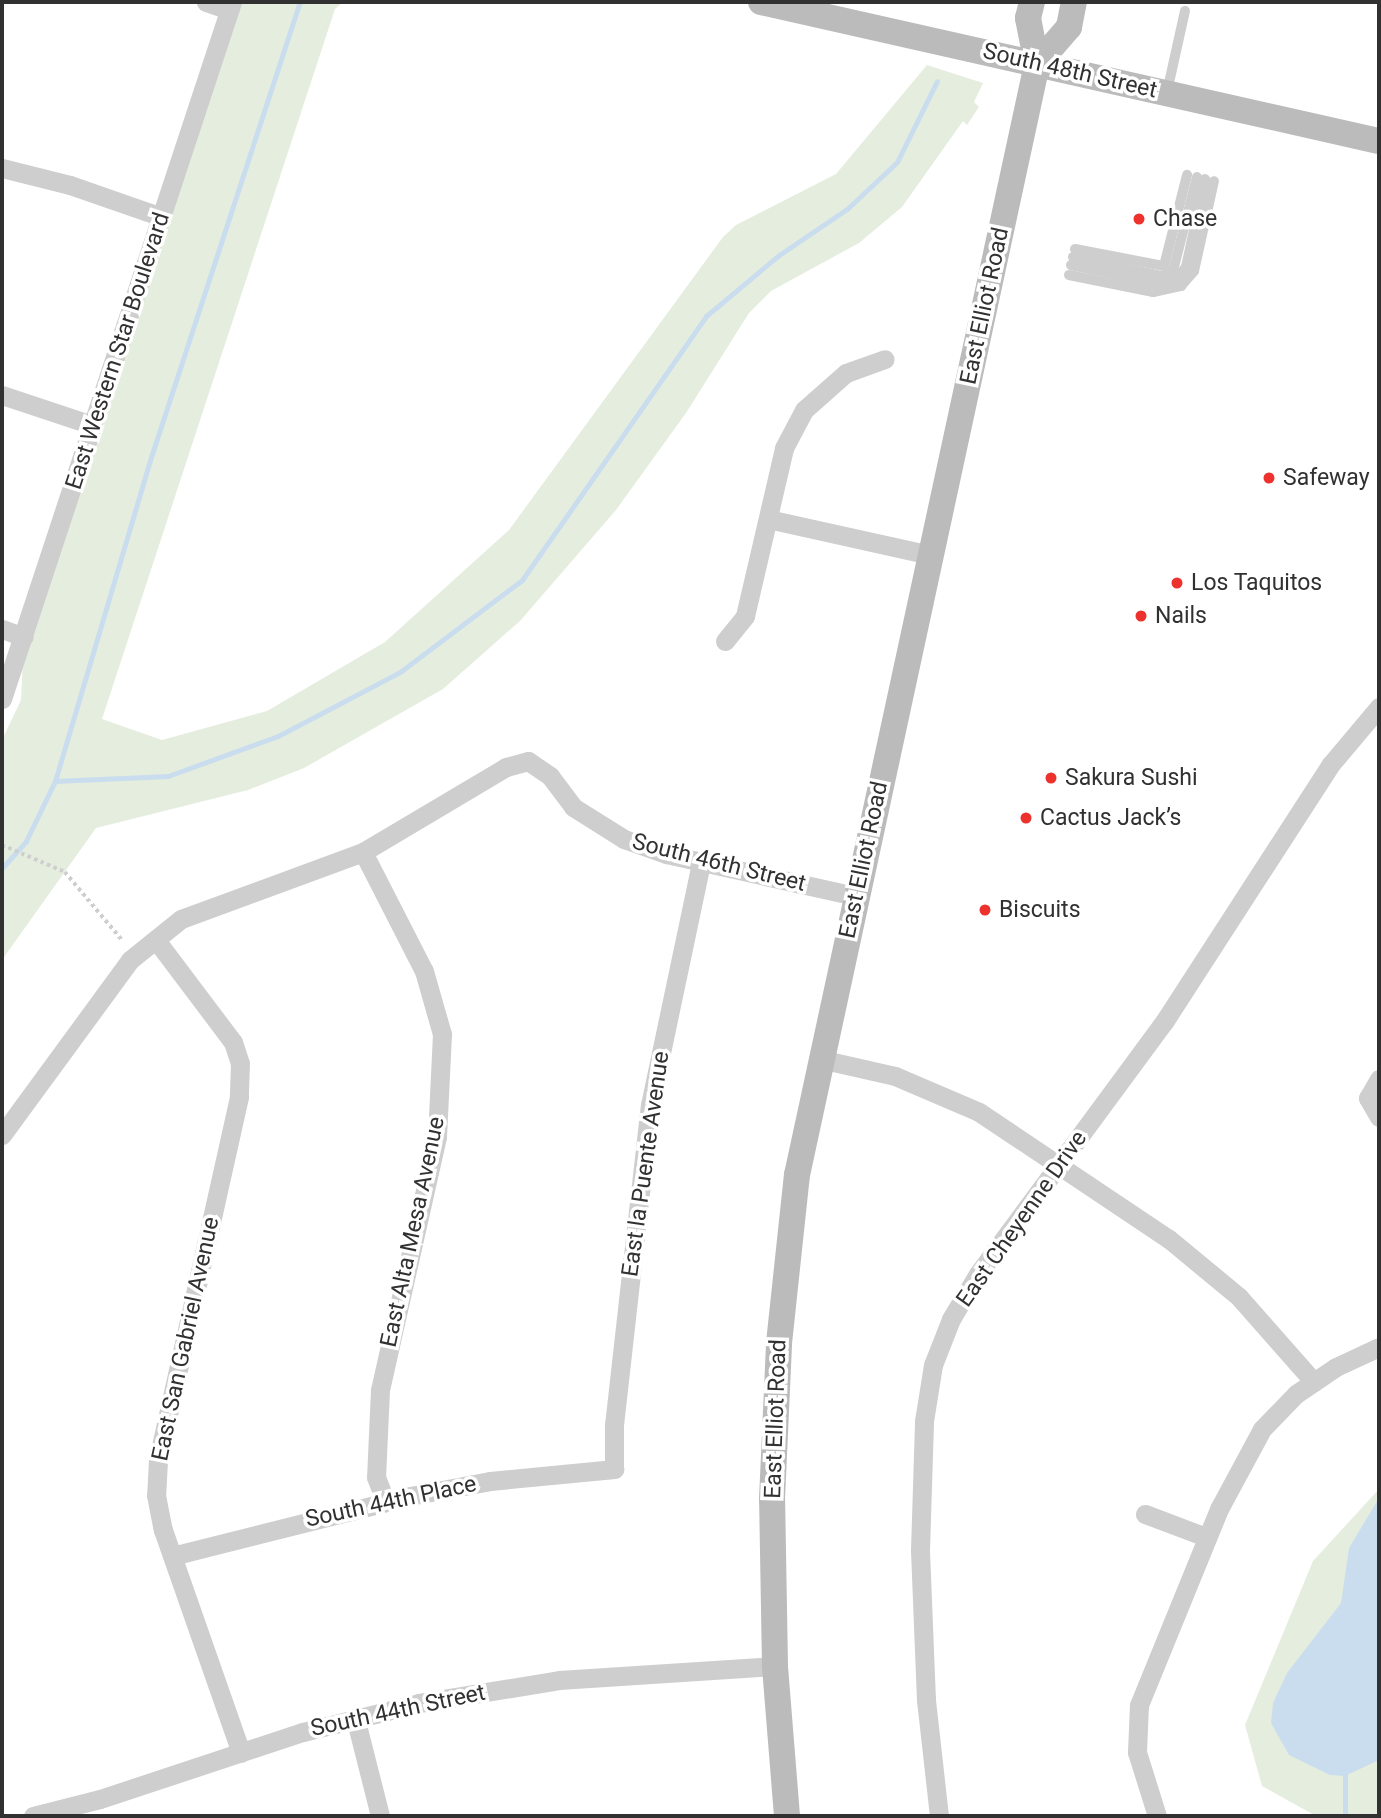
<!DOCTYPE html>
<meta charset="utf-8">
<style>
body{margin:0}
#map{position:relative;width:1381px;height:1818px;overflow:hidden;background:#fff;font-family:Roboto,sans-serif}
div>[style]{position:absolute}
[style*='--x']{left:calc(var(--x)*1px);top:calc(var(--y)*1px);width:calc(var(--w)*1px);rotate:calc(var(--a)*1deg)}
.green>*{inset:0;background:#e5eede}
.water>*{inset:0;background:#caddee}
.stream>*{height:5px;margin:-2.5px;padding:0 2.5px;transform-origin:2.5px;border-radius:2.5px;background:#caddee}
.path>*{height:3.5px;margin-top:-1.75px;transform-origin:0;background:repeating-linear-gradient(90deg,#cecece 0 3.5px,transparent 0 7px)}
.lane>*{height:10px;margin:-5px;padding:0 5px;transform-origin:5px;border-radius:5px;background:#cecece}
.street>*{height:19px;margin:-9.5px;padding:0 9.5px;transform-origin:9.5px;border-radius:9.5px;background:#cecece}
.secondary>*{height:26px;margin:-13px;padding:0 13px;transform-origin:13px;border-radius:13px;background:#bbb}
.dots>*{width:19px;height:19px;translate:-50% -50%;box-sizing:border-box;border:4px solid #fff;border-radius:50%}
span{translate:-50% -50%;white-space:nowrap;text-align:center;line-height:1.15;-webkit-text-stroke:7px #fff;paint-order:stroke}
.street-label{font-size:23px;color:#313131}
.poi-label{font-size:23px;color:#313131}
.left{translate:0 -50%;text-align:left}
.frame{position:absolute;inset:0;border:4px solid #313131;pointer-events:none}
</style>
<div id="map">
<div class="green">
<div style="clip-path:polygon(232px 2px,343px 2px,335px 9px,102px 719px,162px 740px,267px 711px,385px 642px,509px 530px,723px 237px,736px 225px,836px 174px,927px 65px,983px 83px,974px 102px,979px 107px,967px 125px,963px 121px,902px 207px,859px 243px,771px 291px,749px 313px,686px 413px,616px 510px,520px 621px,443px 689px,304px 768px,248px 790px,96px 828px,2px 960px,2px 740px,21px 700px,24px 637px)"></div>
<div style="clip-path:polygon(1379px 1489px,1379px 1816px,1316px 1816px,1262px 1786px,1245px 1725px,1313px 1561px)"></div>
</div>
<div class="water">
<div style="clip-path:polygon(1379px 1498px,1379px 1760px,1345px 1776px,1330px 1775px,1289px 1755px,1271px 1723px,1273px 1703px,1287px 1673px,1341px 1603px,1349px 1548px)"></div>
</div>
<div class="stream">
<div style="--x:55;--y:781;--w:113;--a:-2.5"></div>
<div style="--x:168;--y:776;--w:117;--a:-20"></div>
<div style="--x:278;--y:736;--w:138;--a:-27.7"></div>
<div style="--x:400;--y:672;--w:153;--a:-37"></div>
<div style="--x:522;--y:580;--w:322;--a:-55.1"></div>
<div style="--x:706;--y:316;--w:95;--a:-39.9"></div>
<div style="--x:779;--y:255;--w:82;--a:-34.1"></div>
<div style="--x:847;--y:209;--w:69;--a:-43.2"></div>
<div style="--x:897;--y:162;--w:90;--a:-63.7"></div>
<div style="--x:2;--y:868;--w:36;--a:-48"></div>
<div style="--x:26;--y:841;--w:67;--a:-64.2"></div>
<div style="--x:55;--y:781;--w:341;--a:-73.5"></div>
<div style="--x:152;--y:454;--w:476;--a:-71.9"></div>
<div style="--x:1345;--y:1771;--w:45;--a:90"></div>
</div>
<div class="path">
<div style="--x:2;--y:845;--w:69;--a:23.2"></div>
<div style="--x:65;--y:872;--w:90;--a:50"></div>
</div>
<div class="lane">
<div style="--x:1167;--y:92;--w:83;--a:-77.5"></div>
<div style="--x:1075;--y:249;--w:91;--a:10.8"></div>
<div style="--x:1164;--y:266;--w:94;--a:-75.8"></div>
<div style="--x:1073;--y:257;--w:91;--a:12.1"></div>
<div style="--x:1162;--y:276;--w:12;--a:-24"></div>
<div style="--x:1173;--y:271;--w:97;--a:-75.7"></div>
<div style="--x:1071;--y:265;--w:96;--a:12"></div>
<div style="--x:1165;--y:285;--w:11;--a:-22"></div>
<div style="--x:1175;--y:281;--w:18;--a:-52"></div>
<div style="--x:1186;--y:267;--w:90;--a:-77.8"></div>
<div style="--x:1069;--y:275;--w:86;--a:11.4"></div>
<div style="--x:1153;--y:292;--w:29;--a:-12"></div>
<div style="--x:1181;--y:286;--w:20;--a:-49"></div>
<div style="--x:1194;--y:271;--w:92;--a:-77.5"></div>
</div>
<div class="street">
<div style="--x:206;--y:2;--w:24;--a:19"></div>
<div style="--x:2;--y:168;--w:70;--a:14"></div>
<div style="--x:70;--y:185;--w:97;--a:19.2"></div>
<div style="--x:2;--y:395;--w:95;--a:18.4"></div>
<div style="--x:768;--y:519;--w:167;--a:12.5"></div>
<div style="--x:2;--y:629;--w:23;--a:20"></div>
<div style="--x:725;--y:641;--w:32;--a:-51"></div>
<div style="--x:745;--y:616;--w:172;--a:-76.9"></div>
<div style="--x:784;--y:448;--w:43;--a:-62.2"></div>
<div style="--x:804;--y:410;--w:56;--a:-41.4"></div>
<div style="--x:846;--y:373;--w:41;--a:-19.7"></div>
<div style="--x:2;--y:699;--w:734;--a:-71.74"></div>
<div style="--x:363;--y:852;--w:134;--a:62.9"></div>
<div style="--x:424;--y:971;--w:66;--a:74.1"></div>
<div style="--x:442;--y:1034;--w:103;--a:92.8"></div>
<div style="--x:437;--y:1137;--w:259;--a:102.7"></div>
<div style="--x:380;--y:1390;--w:87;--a:92.6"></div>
<div style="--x:376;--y:1477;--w:26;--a:69"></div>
<div style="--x:156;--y:940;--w:128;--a:53"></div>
<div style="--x:233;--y:1042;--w:22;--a:72"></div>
<div style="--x:240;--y:1063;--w:34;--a:92"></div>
<div style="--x:239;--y:1097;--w:372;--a:102.6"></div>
<div style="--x:158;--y:1460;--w:35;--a:93"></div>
<div style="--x:156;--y:1495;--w:36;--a:79"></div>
<div style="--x:163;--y:1530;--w:236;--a:70.7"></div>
<div style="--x:820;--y:1059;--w:77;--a:12.8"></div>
<div style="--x:895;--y:1076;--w:91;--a:23.2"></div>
<div style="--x:979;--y:1112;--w:229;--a:33.8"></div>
<div style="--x:1169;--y:1239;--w:91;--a:39.6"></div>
<div style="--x:1239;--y:1297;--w:113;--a:48.6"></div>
<div style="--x:1379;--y:1079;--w:22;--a:120"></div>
<div style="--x:1368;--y:1098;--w:22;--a:60"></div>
<div style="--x:2;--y:1135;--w:217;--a:-53.8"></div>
<div style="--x:130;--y:960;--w:65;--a:-38.8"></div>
<div style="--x:181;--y:919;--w:194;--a:-20.2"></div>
<div style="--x:363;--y:852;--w:166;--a:-30.7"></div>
<div style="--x:506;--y:767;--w:23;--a:-15"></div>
<div style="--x:528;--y:761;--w:27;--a:34"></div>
<div style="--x:550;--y:776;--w:39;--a:53"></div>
<div style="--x:573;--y:807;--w:60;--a:32.1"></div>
<div style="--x:624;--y:839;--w:45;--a:19.7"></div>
<div style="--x:666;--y:854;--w:194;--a:12.5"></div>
<div style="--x:1145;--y:1514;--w:65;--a:20.7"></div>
<div style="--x:172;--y:1556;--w:245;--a:-14.1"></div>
<div style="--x:410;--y:1496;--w:81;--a:-10.6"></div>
<div style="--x:490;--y:1481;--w:125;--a:-5.5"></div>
<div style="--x:614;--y:1469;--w:44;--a:-90"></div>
<div style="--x:614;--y:1425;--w:322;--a:-83.6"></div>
<div style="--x:650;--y:1105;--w:248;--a:-78.1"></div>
<div style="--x:355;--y:1717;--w:102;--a:75.8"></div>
<div style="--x:33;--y:1816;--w:69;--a:-14.2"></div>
<div style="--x:100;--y:1799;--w:214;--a:-18.3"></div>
<div style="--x:303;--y:1732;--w:120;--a:-14"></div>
<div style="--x:419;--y:1703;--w:142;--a:-9.3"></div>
<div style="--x:559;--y:1680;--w:216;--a:-3.7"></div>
<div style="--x:939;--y:1816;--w:117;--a:-96.4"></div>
<div style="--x:926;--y:1700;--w:150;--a:-92.3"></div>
<div style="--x:920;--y:1550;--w:129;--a:-88.2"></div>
<div style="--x:924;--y:1421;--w:57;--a:-80.9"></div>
<div style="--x:933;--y:1365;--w:49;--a:-68.6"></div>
<div style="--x:951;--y:1319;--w:52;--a:-59"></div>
<div style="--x:978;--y:1274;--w:313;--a:-53.6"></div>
<div style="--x:1164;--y:1022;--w:307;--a:-57.1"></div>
<div style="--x:1331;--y:764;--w:75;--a:-49.9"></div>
<div style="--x:1157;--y:1816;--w:67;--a:-107.4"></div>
<div style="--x:1137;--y:1752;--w:47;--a:-87.6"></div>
<div style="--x:1139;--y:1705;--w:212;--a:-67.8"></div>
<div style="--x:1219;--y:1509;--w:91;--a:-61.7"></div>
<div style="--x:1262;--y:1429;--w:49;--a:-45.8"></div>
<div style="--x:1296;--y:1394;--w:48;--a:-34"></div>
<div style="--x:1336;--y:1367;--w:47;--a:-24.9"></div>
</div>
<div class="secondary">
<div style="--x:761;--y:2;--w:633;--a:12.68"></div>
<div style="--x:1037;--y:64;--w:49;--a:-49.1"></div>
<div style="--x:1069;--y:27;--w:25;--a:-79"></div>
<div style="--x:787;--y:1816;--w:150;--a:-94.6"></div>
<div style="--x:775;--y:1666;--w:167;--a:-91"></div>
<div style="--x:772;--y:1499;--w:156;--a:-87.4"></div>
<div style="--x:779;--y:1343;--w:169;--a:-83.9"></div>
<div style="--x:797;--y:1175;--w:1137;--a:-77.81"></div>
<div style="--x:1037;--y:64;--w:47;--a:-101.1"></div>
<div style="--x:1028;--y:18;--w:16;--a:-76"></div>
</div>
<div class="dots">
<div style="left:1139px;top:219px;background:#ed322d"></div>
<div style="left:1269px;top:478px;background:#ed322d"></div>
<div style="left:1177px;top:583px;background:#ed322d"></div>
<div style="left:1141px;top:616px;background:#ed322d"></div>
<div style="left:1051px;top:778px;background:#ed322d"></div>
<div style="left:1026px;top:818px;background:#ed322d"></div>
<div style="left:985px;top:910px;background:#ed322d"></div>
</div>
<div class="street-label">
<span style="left:1070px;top:71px;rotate:13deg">South 48th Street</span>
<span style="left:985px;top:306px;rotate:-78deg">East Elliot Road</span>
<span style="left:118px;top:351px;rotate:-72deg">East Western Star Boulevard</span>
<span style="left:864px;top:860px;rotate:-78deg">East Elliot Road</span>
<span style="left:719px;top:863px;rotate:14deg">South 46th Street</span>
<span style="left:646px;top:1164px;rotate:-82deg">East la Puente Avenue</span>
<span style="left:1022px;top:1219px;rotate:-55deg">East Cheyenne Drive</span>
<span style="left:413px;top:1232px;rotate:-78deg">East Alta Mesa Avenue</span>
<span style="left:186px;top:1339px;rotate:-78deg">East San Gabriel Avenue</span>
<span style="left:776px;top:1419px;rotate:-88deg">East Elliot Road</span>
<span style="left:391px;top:1502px;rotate:-12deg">South 44th Place</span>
<span style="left:398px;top:1711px;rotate:-12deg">South 44th Street</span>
</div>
<div class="poi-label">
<span class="left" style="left:1153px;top:219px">Chase</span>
<span class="left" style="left:1283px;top:478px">Safeway</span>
<span class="left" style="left:1191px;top:583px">Los Taquitos</span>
<span class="left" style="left:1155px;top:616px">Nails</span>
<span class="left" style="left:1065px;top:778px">Sakura Sushi</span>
<span class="left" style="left:1040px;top:818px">Cactus Jack’s</span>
<span class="left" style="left:999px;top:910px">Biscuits</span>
</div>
<div class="frame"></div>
</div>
